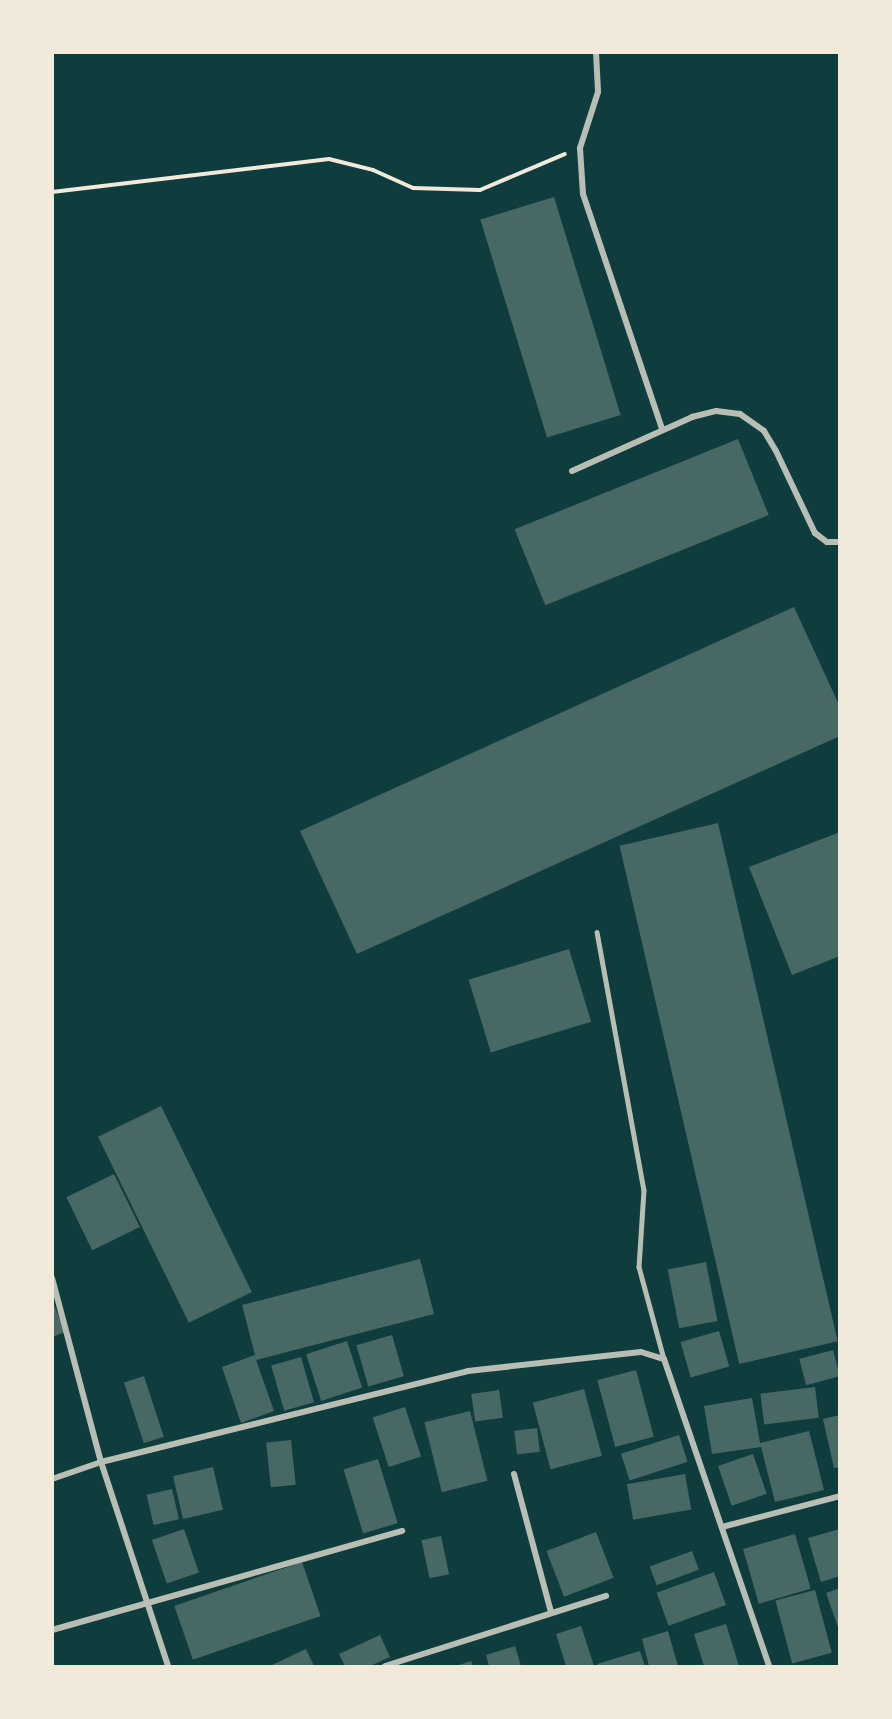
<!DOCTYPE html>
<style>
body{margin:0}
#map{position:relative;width:892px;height:1719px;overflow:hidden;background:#0f3d3e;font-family:"DM Sans",sans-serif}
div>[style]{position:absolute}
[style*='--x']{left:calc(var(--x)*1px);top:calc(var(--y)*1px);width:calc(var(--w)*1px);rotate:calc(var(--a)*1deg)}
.building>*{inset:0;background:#486865;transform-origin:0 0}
.path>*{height:4px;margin:-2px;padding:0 2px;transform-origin:2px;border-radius:2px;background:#f1e9da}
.service>*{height:4.5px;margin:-2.25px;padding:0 2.25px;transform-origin:2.25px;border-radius:2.25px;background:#b8beb3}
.minor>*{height:6px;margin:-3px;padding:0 3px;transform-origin:3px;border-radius:3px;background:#b8beb3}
span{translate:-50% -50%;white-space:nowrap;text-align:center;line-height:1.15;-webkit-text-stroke:6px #f1e9da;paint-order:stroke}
.frame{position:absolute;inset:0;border:54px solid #f1e9da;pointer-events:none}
</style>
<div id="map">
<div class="building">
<div style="left:554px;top:197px;width:228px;height:77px;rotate:73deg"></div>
<div style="left:738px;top:439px;width:82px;height:241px;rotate:68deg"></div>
<div style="clip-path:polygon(794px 607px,840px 707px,840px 736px,357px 954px,300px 831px)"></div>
<div style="left:718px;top:823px;width:532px;height:101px;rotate:77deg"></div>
<div style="clip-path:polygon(840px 832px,840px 956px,792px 975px,749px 867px)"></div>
<div style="left:569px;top:949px;width:76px;height:105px;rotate:73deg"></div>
<div style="left:161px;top:1106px;width:207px;height:70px;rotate:64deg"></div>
<div style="left:114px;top:1174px;width:59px;height:53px;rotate:64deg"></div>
<div style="clip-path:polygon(420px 1259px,434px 1314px,256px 1360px,274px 1411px,241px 1423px,222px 1367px,255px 1355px,242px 1305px)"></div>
<div style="left:706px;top:1262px;width:60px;height:39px;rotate:79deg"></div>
<div style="clip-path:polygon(52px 1300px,65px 1332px,52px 1337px)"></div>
<div style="left:719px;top:1331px;width:37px;height:40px;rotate:74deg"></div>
<div style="left:392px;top:1335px;width:43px;height:37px;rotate:74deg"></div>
<div style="left:347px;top:1341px;width:49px;height:43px;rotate:72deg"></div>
<div style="left:833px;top:1350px;width:27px;height:35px;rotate:75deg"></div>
<div style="left:301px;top:1357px;width:47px;height:31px;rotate:74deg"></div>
<div style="left:636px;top:1370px;width:69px;height:40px;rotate:75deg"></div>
<div style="left:144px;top:1376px;width:64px;height:21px;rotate:72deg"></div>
<div style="left:815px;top:1387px;width:31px;height:55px;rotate:83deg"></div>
<div style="left:584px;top:1389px;width:69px;height:53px;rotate:75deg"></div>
<div style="left:499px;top:1390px;width:28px;height:28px;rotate:82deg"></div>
<div style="clip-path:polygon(752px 1398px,760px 1443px,809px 1431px,824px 1490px,775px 1502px,761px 1447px,712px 1454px,704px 1406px)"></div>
<div style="left:405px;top:1407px;width:52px;height:34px;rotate:72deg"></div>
<div style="left:470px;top:1411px;width:72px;height:47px;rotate:76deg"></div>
<div style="clip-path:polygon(840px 1415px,840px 1467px,834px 1468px,823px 1419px)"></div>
<div style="left:537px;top:1428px;width:24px;height:23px;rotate:83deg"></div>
<div style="left:679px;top:1435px;width:28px;height:61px;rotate:72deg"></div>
<div style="left:291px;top:1440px;width:45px;height:25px;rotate:84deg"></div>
<div style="left:753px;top:1454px;width:42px;height:37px;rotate:71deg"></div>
<div style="left:378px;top:1459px;width:67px;height:36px;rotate:73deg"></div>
<div style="left:213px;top:1467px;width:44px;height:41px;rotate:77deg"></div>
<div style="left:685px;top:1474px;width:36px;height:59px;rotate:80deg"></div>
<div style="left:172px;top:1489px;width:31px;height:26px;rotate:77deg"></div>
<div style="left:184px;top:1529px;width:46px;height:34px;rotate:71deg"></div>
<div style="clip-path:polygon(840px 1529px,840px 1576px,821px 1582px,808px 1538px)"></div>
<div style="left:596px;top:1532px;width:49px;height:53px;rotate:69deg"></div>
<div style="left:795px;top:1534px;width:57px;height:54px;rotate:74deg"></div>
<div style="left:441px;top:1536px;width:39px;height:20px;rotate:78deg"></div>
<div style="left:692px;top:1551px;width:20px;height:45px;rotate:70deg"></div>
<div style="left:302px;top:1562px;width:57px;height:135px;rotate:71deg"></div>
<div style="left:714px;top:1572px;width:35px;height:61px;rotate:70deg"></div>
<div style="clip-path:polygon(840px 1588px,840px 1630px,839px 1630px,826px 1593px)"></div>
<div style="left:815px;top:1590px;width:65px;height:41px;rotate:75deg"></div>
<div style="clip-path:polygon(726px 1624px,739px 1666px,704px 1666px,694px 1634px)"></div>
<div style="clip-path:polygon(581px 1626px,594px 1666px,566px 1666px,556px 1634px)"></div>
<div style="clip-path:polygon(668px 1631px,678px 1666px,649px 1666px,642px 1639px)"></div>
<div style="clip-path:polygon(380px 1635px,390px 1657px,370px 1666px,345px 1666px,339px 1654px)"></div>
<div style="clip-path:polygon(515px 1646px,521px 1666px,489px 1666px,486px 1655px)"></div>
<div style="clip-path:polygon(306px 1649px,314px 1666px,273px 1666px,272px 1665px)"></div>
<div style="clip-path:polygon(640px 1651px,645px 1666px,598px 1666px,597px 1664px)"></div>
<div style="clip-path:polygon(471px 1661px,473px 1666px,456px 1666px)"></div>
</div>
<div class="path">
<div style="--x:52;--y:192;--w:279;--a:-6.8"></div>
<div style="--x:329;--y:159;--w:45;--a:14"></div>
<div style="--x:373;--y:170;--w:44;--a:24.2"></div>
<div style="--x:413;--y:188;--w:67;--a:1.7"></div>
<div style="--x:480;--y:190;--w:92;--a:-23"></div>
</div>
<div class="service">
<div style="--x:597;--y:932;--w:262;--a:79.7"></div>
<div style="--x:644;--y:1190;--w:77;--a:93.7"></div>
<div style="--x:639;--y:1267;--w:95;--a:74.8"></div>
</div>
<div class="minor">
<div style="--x:596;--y:52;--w:40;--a:87.1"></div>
<div style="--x:598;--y:92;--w:59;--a:107.8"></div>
<div style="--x:580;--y:148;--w:46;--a:86.3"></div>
<div style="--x:583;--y:194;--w:248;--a:71.4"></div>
<div style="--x:572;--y:471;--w:132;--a:-24.2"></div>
<div style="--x:692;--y:417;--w:25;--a:-14"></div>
<div style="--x:716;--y:411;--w:24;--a:7"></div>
<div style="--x:740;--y:414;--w:29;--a:35"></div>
<div style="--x:764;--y:431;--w:23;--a:59"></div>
<div style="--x:776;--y:451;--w:91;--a:64.6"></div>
<div style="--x:815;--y:533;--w:15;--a:37"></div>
<div style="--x:827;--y:542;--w:13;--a:0"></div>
<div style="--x:52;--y:1278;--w:190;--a:75.1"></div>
<div style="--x:101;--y:1462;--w:378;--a:-13.9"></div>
<div style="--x:468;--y:1371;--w:174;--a:-6.3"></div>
<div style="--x:641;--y:1352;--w:24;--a:17"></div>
<div style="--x:664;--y:1359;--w:324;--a:71.1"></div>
<div style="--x:514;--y:1474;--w:143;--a:75"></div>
<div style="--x:52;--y:1479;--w:52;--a:-19.1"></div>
<div style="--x:101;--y:1462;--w:215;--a:71.8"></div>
<div style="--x:722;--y:1527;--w:122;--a:-14.7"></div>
<div style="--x:52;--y:1630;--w:364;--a:-15.8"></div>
<div style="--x:385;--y:1666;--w:232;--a:-17.6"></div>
</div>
<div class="frame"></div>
</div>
